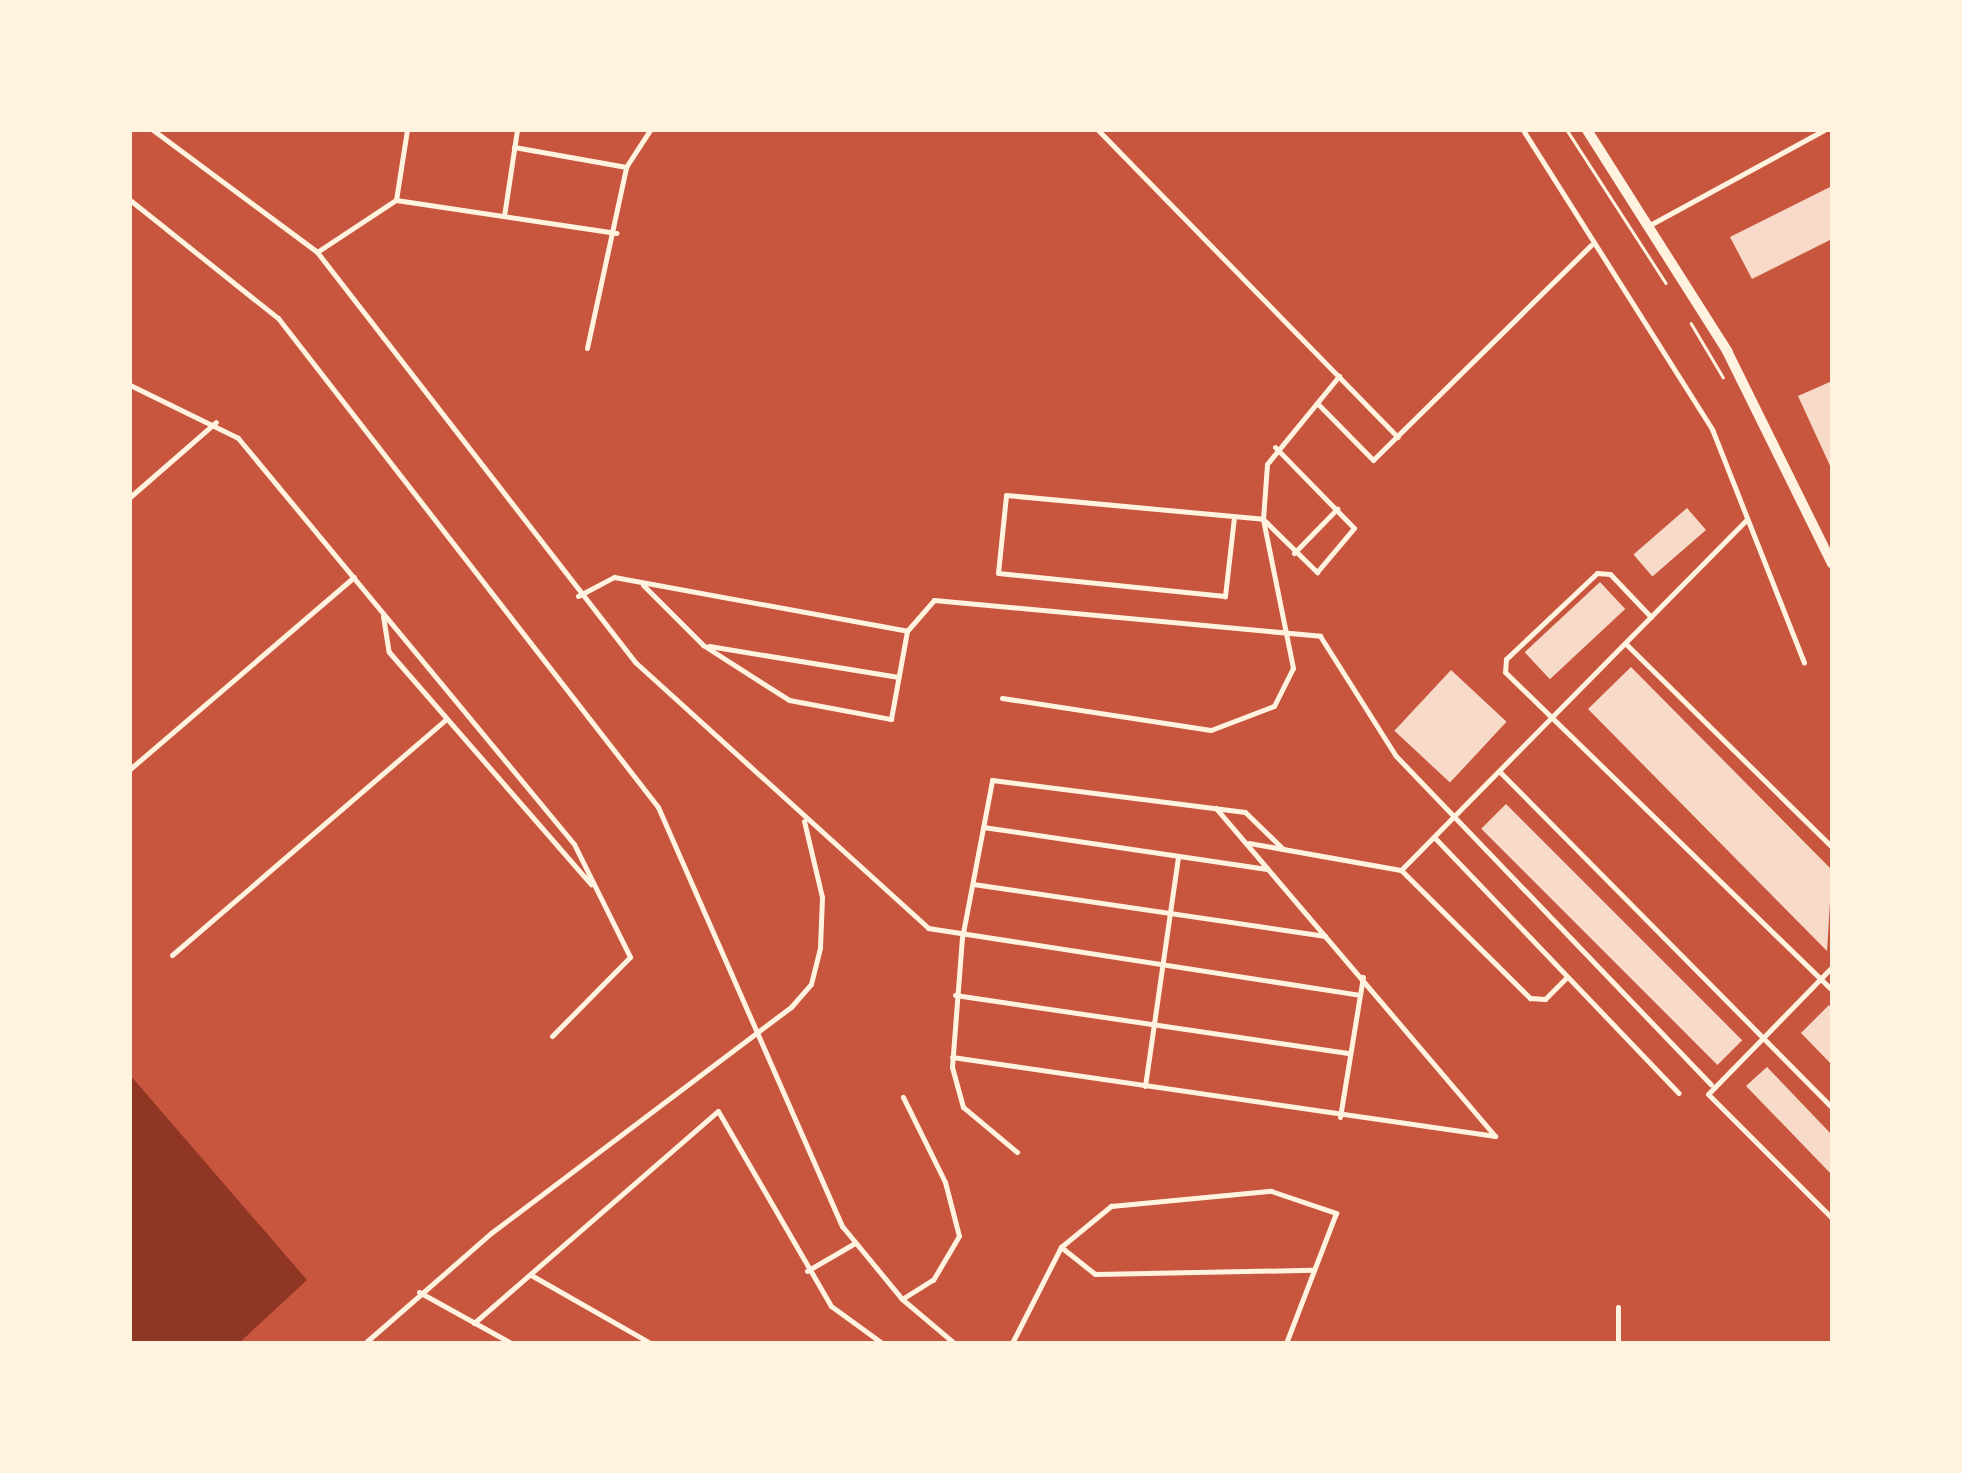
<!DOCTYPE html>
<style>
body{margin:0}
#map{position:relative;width:1962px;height:1473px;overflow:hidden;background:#c8553d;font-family:Raleway,sans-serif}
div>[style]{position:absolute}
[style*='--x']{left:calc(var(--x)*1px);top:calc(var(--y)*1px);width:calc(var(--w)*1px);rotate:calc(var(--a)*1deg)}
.water>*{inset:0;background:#8f3625}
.building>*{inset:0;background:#f7dbc8;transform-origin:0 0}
.path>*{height:2.5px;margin:-1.25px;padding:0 1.25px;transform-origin:1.25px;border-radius:1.25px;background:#fff3e0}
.service>*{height:5px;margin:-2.5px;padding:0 2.5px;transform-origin:2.5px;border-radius:2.5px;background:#fff3e0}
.minor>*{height:10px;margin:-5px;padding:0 5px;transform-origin:5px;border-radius:5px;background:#fff3e0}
span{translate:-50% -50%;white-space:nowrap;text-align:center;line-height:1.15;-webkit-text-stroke:10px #fff3e0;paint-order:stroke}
.frame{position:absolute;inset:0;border:132px solid #fff3e0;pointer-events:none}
</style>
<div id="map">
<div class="water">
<div style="clip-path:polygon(130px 1075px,307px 1280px,239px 1343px,130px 1343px)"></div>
</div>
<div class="building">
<div style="clip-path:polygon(1832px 186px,1832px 239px,1752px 279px,1730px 237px)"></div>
<div style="clip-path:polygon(1832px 381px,1832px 470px,1798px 396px)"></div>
<div style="left:1687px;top:508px;width:29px;height:71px;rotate:49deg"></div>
<div style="left:1600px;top:582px;width:37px;height:103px;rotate:47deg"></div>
<div style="clip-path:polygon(1631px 667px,1832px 870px,1827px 951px,1588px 709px)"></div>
<div style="left:1451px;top:670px;width:76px;height:83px;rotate:43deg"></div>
<div style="left:1506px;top:804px;width:334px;height:35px;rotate:45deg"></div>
<div style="clip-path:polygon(1829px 1005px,1832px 1008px,1832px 1065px,1801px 1033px)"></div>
<div style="clip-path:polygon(1767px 1067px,1832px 1135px,1832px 1175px,1746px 1086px)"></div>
</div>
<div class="path">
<div style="--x:1567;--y:130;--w:182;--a:57.1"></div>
<div style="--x:1691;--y:323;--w:63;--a:59.3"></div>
</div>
<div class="service">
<div style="--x:153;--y:130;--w:204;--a:36.6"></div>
<div style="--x:317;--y:252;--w:519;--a:52.2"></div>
<div style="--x:635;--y:662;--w:396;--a:42.2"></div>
<div style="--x:928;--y:928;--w:437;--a:8.8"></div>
<div style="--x:1098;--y:130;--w:429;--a:45.7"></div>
<div style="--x:1523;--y:130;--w:354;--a:57.7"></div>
<div style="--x:1712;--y:429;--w:251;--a:68.5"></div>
<div style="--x:514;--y:147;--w:114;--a:10.1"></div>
<div style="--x:130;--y:200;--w:189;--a:38.6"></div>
<div style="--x:278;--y:318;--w:619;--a:52.15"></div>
<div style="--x:658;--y:807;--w:458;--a:66.3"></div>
<div style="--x:842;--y:1226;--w:94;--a:50.6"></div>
<div style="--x:902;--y:1299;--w:68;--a:40.2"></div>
<div style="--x:396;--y:200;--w:71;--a:-81.1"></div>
<div style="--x:504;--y:216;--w:87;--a:-81.4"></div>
<div style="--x:1648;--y:226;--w:200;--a:-28.6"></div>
<div style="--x:317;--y:252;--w:95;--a:-33.4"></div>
<div style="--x:396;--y:200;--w:223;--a:8.5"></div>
<div style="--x:587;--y:348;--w:185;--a:-77.8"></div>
<div style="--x:626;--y:167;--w:44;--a:-57"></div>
<div style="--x:130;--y:385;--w:120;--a:26.1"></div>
<div style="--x:238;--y:438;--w:527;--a:50.39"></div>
<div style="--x:574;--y:844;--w:126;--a:63.6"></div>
<div style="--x:630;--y:957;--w:111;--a:134.6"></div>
<div style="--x:1317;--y:403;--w:80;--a:45.5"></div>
<div style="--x:1373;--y:460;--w:306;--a:-44.6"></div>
<div style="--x:130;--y:497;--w:114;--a:-41.1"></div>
<div style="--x:1234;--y:517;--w:80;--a:96.5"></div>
<div style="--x:1225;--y:596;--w:228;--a:-174.2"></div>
<div style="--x:998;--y:573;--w:78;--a:-84.1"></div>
<div style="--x:1006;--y:495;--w:258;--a:5.3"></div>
<div style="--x:1263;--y:519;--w:76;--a:44.5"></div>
<div style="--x:1317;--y:572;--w:57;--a:-49.9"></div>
<div style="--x:1354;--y:528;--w:113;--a:-134.3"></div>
<div style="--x:1294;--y:553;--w:62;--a:-45.7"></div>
<div style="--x:643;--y:585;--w:85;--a:45"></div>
<div style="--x:703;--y:645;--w:102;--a:32.6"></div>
<div style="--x:789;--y:700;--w:104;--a:10.6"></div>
<div style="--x:891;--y:719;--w:89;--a:-79.7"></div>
<div style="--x:907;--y:631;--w:41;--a:-48.9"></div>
<div style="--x:934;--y:600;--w:388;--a:5.3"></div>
<div style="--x:1320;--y:636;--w:142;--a:57.7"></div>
<div style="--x:1396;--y:756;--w:455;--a:46.2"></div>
<div style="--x:578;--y:596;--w:41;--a:-27.8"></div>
<div style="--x:614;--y:577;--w:298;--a:10.4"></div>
<div style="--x:383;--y:616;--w:36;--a:81"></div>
<div style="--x:389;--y:652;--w:308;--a:49"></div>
<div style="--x:1651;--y:617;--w:59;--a:-133.6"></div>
<div style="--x:1610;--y:574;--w:13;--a:-176"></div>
<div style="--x:1597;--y:573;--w:125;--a:136.6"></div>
<div style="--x:1506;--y:659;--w:13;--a:94"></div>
<div style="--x:1505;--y:672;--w:456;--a:44.2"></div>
<div style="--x:1625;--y:643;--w:291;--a:44.6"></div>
<div style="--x:709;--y:646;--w:192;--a:9.3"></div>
<div style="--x:1002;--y:698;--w:211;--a:8.7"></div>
<div style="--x:1211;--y:730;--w:67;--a:-20.9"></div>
<div style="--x:1274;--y:706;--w:42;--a:-63.4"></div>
<div style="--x:1293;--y:668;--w:152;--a:-101.4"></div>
<div style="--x:1263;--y:519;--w:55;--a:-85.8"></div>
<div style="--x:1267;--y:464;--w:114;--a:-50.7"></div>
<div style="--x:130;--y:769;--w:295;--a:-40.6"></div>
<div style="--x:1499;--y:771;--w:473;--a:45.3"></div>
<div style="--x:983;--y:827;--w:287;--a:8.4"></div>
<div style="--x:1434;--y:837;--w:354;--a:46.3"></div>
<div style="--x:1249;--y:843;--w:154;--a:10.1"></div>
<div style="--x:1401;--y:870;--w:182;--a:44.8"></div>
<div style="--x:1530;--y:998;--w:15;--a:4"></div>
<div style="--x:1545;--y:999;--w:30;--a:-45"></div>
<div style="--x:1401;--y:870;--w:491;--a:-45.4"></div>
<div style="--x:973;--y:884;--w:356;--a:8.4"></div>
<div style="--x:172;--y:955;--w:362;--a:-40.7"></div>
<div style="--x:1832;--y:967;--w:177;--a:134.3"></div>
<div style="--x:1708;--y:1094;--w:175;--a:45"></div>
<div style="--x:955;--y:995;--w:399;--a:8.4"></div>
<div style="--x:952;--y:1057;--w:549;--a:8.28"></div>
<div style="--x:1495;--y:1136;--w:431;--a:-130.4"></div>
<div style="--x:1145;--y:1086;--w:232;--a:-81.8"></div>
<div style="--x:1340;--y:1117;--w:142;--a:-80.7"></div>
<div style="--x:1017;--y:1152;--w:70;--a:-140.2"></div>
<div style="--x:963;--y:1107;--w:41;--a:-105.4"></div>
<div style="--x:952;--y:1067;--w:129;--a:-85.6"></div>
<div style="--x:962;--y:938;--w:161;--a:-79.2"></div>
<div style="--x:992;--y:780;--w:255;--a:7.2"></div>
<div style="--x:1245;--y:812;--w:52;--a:44.2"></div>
<div style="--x:1061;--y:1247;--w:43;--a:38.5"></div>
<div style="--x:1095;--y:1274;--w:217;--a:-1.1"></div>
<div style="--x:807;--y:1271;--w:56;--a:-30.3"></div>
<div style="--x:531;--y:1275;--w:137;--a:29.7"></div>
<div style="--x:419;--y:1292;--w:105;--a:29"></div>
<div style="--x:902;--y:1299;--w:36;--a:-32"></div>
<div style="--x:933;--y:1280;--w:51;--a:-59.4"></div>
<div style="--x:959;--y:1236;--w:56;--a:-104.5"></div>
<div style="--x:945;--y:1182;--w:95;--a:-116.3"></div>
<div style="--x:1618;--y:1307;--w:36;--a:90"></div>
<div style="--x:474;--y:1323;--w:323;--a:-41"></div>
<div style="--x:718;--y:1111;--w:225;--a:59.9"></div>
<div style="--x:831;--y:1306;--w:63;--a:36"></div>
<div style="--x:365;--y:1343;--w:167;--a:-41.1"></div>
<div style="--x:491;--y:1233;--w:376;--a:-37"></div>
<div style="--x:791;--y:1007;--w:30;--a:-49"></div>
<div style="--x:811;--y:984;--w:38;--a:-76"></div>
<div style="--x:820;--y:947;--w:50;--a:-87.7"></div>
<div style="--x:822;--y:897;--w:78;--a:-103.3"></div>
<div style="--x:1012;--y:1343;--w:108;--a:-63"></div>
<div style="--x:1061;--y:1247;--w:65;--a:-39.4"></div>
<div style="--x:1111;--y:1206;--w:161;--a:-5.4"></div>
<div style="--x:1271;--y:1191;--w:69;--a:18.7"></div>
<div style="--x:1336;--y:1213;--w:139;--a:111"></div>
</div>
<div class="minor">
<div style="--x:1587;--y:130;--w:262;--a:57.6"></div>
<div style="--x:1727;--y:351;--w:237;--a:63.7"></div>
</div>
<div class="frame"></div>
</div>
